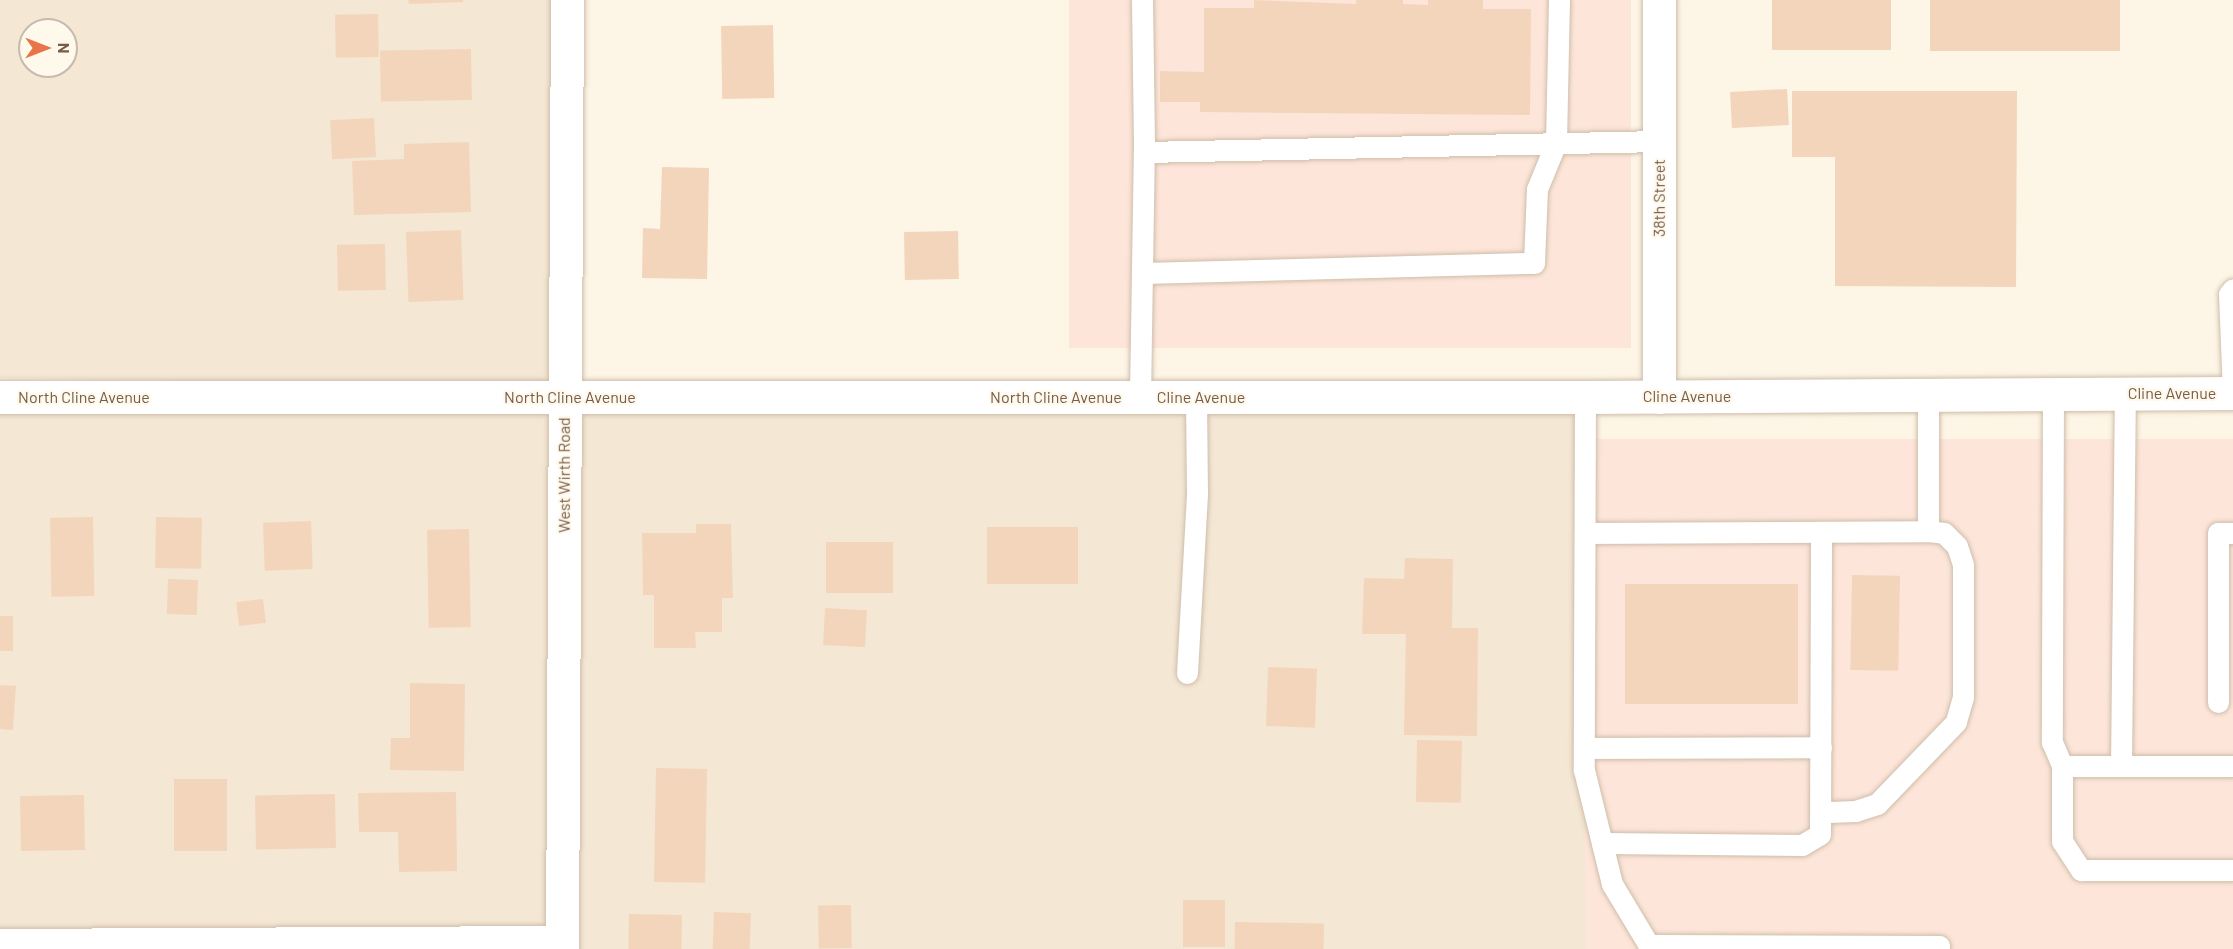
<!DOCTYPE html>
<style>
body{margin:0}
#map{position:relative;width:2233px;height:949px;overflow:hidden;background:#fdf5e5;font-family:Barlow,sans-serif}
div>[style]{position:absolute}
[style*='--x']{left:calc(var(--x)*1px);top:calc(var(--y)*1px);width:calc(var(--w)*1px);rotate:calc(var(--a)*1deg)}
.residential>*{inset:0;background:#f4e7d4;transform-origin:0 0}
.commercial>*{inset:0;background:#fde6d9;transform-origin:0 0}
.building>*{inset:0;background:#f3d5bc;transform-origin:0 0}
.roads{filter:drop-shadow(0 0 2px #cfbdab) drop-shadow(0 0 2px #cfbdab)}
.lane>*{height:21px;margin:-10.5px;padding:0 10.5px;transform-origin:10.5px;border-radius:10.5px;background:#fff}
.street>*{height:33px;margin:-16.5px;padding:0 16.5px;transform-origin:16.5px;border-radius:16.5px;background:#fff}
.secondary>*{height:33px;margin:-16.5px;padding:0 16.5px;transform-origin:16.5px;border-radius:16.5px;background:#fff}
span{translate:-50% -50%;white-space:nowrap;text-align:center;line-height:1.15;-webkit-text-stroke:4.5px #fff9ec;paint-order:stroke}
.street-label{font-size:16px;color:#765c4a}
.north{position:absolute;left:18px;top:18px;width:60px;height:60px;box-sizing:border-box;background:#fff9ec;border:2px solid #c8baab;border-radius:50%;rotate:90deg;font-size:16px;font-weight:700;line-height:24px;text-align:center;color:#765c4a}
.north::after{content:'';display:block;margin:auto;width:21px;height:27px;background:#e87549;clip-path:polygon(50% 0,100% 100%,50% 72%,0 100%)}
</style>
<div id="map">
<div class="residential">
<div style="clip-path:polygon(evenodd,0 0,558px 0,556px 384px,0 378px,0 0,30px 30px,66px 30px,66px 66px,30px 66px,30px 30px)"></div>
<div style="left:0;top:395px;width:1585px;height:554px"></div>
</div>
<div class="commercial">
<div style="left:1069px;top:0;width:562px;height:348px"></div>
<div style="left:1585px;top:439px;width:648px;height:510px"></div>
</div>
<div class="building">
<div style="clip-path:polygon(408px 0,463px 0,463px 2px,409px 4px)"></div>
<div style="clip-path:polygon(1254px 0,1356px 4px,1356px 0,1403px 0,1403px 4px,1428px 5px,1428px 0,1483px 0,1483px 9px,1531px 9px,1530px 115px,1200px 112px,1200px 102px,1160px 102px,1160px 71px,1204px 72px,1204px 8px,1254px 8px)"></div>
<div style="left:1772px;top:0;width:119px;height:50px"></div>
<div style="left:1930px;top:0;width:190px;height:51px"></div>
<div style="left:378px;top:14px;width:43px;height:43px;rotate:89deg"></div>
<div style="left:773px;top:25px;width:73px;height:52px;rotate:89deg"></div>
<div style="left:471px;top:49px;width:51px;height:91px;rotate:89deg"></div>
<div style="left:1787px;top:89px;width:36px;height:57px;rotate:87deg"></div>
<div style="clip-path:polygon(1792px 91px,2017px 91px,2016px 287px,1835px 286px,1835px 157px,1792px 157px)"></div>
<div style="left:374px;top:118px;width:39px;height:44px;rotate:87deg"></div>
<div style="clip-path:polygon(469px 142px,471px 212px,354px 215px,352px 161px,404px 159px,404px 144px)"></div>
<div style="clip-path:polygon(662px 167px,709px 168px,707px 279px,642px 278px,643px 228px,660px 229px)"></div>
<div style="left:461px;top:230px;width:70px;height:55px;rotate:88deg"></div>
<div style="left:958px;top:231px;width:48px;height:54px;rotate:89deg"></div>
<div style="left:385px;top:244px;width:46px;height:48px;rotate:89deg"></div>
<div style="left:93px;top:517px;width:79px;height:43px;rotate:89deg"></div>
<div style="left:156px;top:517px;width:46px;height:51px;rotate:1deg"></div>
<div style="left:311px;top:521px;width:48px;height:48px;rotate:88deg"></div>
<div style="clip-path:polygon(696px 524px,731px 524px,733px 598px,722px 598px,722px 632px,695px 632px,696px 648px,654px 648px,654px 595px,643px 595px,642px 533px,696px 533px)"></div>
<div style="left:1078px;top:527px;width:57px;height:91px;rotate:90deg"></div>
<div style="left:469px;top:529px;width:98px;height:42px;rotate:89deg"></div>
<div style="left:826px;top:542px;width:67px;height:51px"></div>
<div style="clip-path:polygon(1405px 558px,1453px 559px,1452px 628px,1478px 628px,1477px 736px,1404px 735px,1406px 634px,1362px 634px,1364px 578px,1404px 579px)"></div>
<div style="left:1852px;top:575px;width:48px;height:95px;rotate:1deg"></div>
<div style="left:168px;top:579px;width:30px;height:35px;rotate:2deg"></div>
<div style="left:1625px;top:584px;width:173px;height:120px"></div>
<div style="left:263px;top:599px;width:24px;height:27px;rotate:83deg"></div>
<div style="left:825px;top:608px;width:42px;height:37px;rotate:3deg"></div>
<div style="left:0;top:616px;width:13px;height:35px"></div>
<div style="left:1268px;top:667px;width:49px;height:59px;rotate:2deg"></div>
<div style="clip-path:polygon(410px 683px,465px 684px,464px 771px,390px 770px,391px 738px,410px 738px)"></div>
<div style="left:0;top:685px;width:16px;height:44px;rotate:4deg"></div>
<div style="left:1417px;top:740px;width:45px;height:62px;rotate:1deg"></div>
<div style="left:656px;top:768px;width:51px;height:114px;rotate:1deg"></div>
<div style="left:174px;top:779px;width:53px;height:72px"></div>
<div style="clip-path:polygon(456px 792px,457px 871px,399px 872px,398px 832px,359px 832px,358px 793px)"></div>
<div style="left:335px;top:794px;width:54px;height:80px;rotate:89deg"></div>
<div style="left:84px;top:795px;width:55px;height:64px;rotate:89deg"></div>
<div style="left:1183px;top:900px;width:42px;height:47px"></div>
<div style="left:851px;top:905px;width:43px;height:33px;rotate:89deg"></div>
<div style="left:714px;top:912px;width:37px;height:37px;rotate:2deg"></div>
<div style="left:629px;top:914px;width:53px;height:35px;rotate:1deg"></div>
<div style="left:1235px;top:922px;width:89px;height:27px;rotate:1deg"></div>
</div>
<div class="roads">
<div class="lane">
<div style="--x:1142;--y:0;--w:152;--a:89.2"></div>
<div style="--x:1144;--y:152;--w:515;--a:-1.22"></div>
<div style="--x:1144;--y:273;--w:390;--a:-1.5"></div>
<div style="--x:1534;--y:263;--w:74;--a:-87.7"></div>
<div style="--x:1537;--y:189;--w:50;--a:-67.6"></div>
<div style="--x:1556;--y:143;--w:143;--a:-88.8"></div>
<div style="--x:2233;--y:393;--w:99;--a:-92.3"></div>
<div style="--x:2229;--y:294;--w:6;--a:-51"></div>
<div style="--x:2053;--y:394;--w:348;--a:90.2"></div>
<div style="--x:2052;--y:742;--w:26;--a:67"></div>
<div style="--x:2062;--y:766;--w:75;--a:90"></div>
<div style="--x:2062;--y:841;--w:35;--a:57"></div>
<div style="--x:2081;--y:870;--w:152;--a:0"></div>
<div style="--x:1928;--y:395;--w:136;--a:90"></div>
<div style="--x:1140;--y:397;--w:245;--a:-89.1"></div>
<div style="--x:1585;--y:397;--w:373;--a:90.2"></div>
<div style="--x:1584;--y:770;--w:117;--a:76.2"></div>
<div style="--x:1612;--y:884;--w:76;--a:59"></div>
<div style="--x:1585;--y:533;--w:343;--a:-0.3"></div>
<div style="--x:1928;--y:531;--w:16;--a:7"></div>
<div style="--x:1944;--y:533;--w:18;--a:45"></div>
<div style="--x:1957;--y:546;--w:20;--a:72"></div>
<div style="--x:1963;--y:565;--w:132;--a:90"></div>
<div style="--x:1963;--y:697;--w:26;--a:106"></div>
<div style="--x:1956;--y:722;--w:114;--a:133.9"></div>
<div style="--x:1877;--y:804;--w:22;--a:162"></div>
<div style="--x:1856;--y:811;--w:34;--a:178"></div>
<div style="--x:1187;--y:673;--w:180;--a:-86.8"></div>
<div style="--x:1197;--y:493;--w:96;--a:-90.6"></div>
<div style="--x:2218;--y:702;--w:169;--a:-90"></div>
<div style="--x:2218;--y:533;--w:15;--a:0"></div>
<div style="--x:1584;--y:748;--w:237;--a:-0.2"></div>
<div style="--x:2062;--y:766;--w:171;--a:0"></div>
<div style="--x:2121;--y:766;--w:373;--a:-89.4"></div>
<div style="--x:1602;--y:843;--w:200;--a:0.6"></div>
<div style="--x:1802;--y:845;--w:21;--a:-31"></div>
<div style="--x:1820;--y:834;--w:302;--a:-89.8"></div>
<div style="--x:1651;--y:945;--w:288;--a:0.2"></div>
<div style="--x:1939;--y:946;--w:3;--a:90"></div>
</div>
<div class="street">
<div style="--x:1659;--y:397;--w:397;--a:-90"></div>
<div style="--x:0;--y:945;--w:562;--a:-0.31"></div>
<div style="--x:562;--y:949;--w:949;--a:-89.7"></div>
</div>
<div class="secondary">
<div style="--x:0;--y:397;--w:1585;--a:0"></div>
<div style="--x:1585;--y:397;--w:648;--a:-0.35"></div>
</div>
</div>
<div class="street-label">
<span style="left:1659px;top:198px;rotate:-90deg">38th Street</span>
<span style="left:2172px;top:393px">Cline Avenue</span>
<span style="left:1687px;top:396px">Cline Avenue</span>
<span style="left:84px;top:397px">North Cline Avenue</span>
<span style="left:570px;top:397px">North Cline Avenue</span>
<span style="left:1056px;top:397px">North Cline Avenue</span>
<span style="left:1201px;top:397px">Cline Avenue</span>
<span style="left:564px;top:475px;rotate:-90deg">West Wirth Road</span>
</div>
<div class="north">N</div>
</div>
